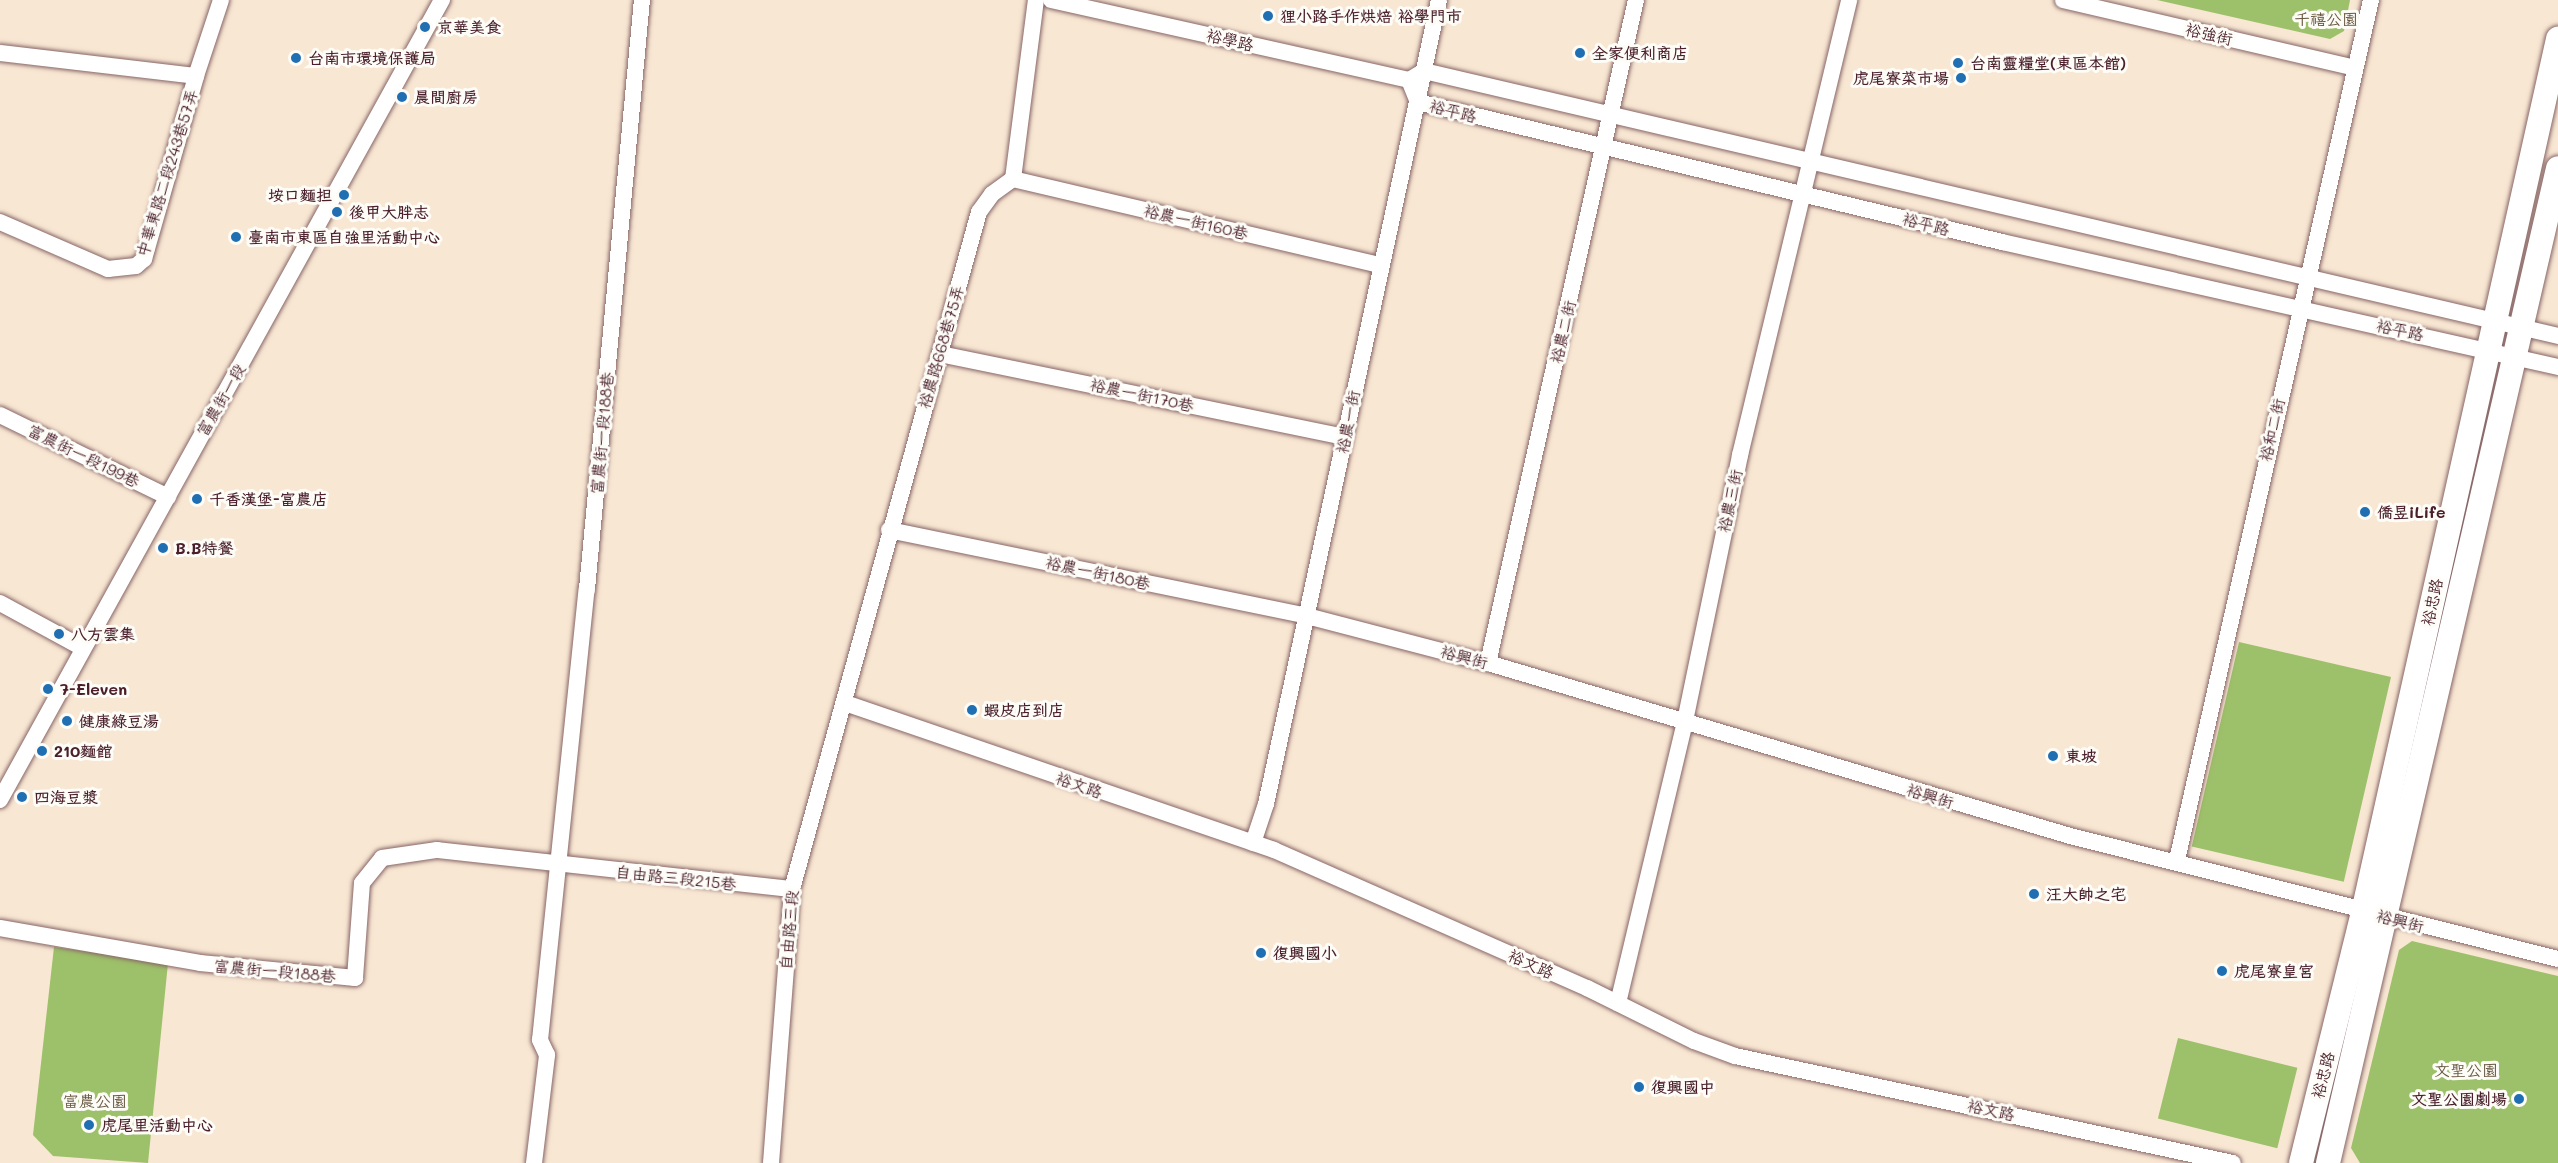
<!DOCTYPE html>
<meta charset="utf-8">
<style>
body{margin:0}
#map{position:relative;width:2558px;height:1163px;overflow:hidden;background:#f8e7d3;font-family:Mali,"LXGW WenKai TC",sans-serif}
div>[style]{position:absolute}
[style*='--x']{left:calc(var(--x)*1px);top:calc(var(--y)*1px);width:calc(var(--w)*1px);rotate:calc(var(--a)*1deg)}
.green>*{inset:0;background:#9dc06a;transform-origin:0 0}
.roads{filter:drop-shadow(0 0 2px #876566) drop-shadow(0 0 2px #876566)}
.street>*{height:16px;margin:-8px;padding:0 8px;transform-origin:8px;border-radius:8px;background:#fff}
.secondary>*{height:24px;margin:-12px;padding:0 12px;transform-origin:12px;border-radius:12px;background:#fff}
.dots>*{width:16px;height:16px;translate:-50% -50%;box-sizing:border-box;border:3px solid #fdfcf7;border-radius:50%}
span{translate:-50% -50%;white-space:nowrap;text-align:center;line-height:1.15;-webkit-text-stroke:6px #fdfcf7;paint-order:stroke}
.poi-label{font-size:16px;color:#4a1f2b;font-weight:700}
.left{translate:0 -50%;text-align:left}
.right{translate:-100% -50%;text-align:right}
.park-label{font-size:16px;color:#675741}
.street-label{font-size:16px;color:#4a1f2b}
</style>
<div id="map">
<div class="green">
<div style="clip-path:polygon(2157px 0,2350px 0,2344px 31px,2330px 39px)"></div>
<div style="left:2239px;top:642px;width:156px;height:210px;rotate:13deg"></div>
<div style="clip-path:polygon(2412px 941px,2558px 976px,2558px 1163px,2360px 1163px,2351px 1148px,2399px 950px)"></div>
<div style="clip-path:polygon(54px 947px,168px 963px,148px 1163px,53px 1156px,33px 1135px)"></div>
<div style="left:2178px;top:1038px;width:123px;height:83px;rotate:14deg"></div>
</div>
<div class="roads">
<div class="street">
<div style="--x:1051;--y:0;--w:367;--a:12.6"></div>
<div style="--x:2063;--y:0;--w:300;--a:13.1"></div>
<div style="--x:0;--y:53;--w:197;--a:6.7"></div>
<div style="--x:196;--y:76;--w:80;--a:-71.8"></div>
<div style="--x:1409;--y:80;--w:24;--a:68"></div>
<div style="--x:1418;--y:102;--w:601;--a:13.48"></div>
<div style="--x:2002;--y:242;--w:570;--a:12.67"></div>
<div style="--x:1409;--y:80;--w:17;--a:-31"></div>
<div style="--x:1424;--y:71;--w:1165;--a:13.15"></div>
<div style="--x:1013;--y:179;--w:376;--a:13.2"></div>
<div style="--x:0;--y:222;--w:118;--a:23.5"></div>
<div style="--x:108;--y:269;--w:28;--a:-6"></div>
<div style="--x:136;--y:266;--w:11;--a:-41"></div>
<div style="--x:144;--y:259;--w:190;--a:-74.1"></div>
<div style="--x:940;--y:354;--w:413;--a:11.6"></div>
<div style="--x:0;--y:415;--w:187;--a:26"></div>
<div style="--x:889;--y:530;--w:427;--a:11.6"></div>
<div style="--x:1307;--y:616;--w:187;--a:14.6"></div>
<div style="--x:1488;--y:663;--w:607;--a:16.55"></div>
<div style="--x:2070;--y:836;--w:503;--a:14.15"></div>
<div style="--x:0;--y:603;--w:94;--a:28.5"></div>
<div style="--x:1488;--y:663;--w:679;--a:-77.42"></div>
<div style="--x:845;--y:703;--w:453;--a:18.9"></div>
<div style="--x:1274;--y:850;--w:342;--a:23.8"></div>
<div style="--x:1587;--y:988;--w:119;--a:26.4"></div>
<div style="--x:1694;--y:1041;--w:44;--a:20.1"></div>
<div style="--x:1735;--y:1056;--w:509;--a:12.13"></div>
<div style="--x:0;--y:800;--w:914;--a:-61.08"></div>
<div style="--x:1253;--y:843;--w:41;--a:-71.6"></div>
<div style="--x:1266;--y:804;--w:822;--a:-77.86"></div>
<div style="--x:2177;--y:860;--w:882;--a:-77.29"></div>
<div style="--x:0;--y:928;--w:203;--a:9.9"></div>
<div style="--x:200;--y:963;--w:156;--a:5.5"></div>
<div style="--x:355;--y:978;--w:95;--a:-85.8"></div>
<div style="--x:362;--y:883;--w:32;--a:-51"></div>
<div style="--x:382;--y:858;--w:56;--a:-8.3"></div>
<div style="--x:437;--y:850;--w:357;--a:6.3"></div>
<div style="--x:1618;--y:1003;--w:290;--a:-76.6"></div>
<div style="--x:1685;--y:721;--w:272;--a:-78.3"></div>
<div style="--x:1740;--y:455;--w:468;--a:-76.5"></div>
<div style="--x:534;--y:1163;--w:109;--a:-83.1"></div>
<div style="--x:547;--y:1055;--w:17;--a:-115"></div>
<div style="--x:540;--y:1040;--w:453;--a:-84.1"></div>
<div style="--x:587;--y:589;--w:592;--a:-84.67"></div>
<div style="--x:771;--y:1163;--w:275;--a:-85.6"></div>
<div style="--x:792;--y:889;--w:702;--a:-74.56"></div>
<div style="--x:979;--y:212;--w:22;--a:-54"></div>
<div style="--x:992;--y:194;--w:26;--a:-36"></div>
<div style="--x:1013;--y:179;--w:180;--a:-82.7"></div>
</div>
<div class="secondary">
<div style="--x:2301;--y:1163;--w:259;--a:-76.1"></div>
<div style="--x:2363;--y:912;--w:895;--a:-77.41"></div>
<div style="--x:2328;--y:1163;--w:1021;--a:-76.98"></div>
</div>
</div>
<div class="dots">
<div style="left:1268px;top:16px;background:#1f6fb2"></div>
<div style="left:425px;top:27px;background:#1f6fb2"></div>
<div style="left:1580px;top:53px;background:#1f6fb2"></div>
<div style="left:296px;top:58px;background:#1f6fb2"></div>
<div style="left:1958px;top:63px;background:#1f6fb2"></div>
<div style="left:1961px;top:78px;background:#1f6fb2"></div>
<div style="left:402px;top:97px;background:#1f6fb2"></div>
<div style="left:344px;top:195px;background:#1f6fb2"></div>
<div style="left:337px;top:212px;background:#1f6fb2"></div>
<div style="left:236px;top:237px;background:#1f6fb2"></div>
<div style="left:197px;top:499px;background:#1f6fb2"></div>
<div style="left:2365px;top:512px;background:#1f6fb2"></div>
<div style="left:163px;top:548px;background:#1f6fb2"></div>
<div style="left:59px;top:634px;background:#1f6fb2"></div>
<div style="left:48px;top:689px;background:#1f6fb2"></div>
<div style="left:972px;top:710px;background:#1f6fb2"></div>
<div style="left:67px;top:721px;background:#1f6fb2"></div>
<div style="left:42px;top:751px;background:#1f6fb2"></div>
<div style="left:2053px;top:756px;background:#1f6fb2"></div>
<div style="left:22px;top:797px;background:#1f6fb2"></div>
<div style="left:2034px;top:894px;background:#1f6fb2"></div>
<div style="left:1261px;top:953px;background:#1f6fb2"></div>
<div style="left:2222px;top:971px;background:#1f6fb2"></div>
<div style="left:1639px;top:1087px;background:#1f6fb2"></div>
<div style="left:2519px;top:1099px;background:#1f6fb2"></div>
<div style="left:89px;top:1125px;background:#1f6fb2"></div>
</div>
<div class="poi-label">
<span class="left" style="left:1280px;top:16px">狸小路手作烘焙 裕學門市</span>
<span class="left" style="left:437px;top:27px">京華美食</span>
<span class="left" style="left:1592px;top:53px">全家便利商店</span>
<span class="left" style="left:308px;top:58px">台南市環境保護局</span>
<span class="left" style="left:1970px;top:63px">台南靈糧堂(東區本館)</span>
<span class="right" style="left:1949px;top:78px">虎尾寮菜市場</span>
<span class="left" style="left:414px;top:97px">晨間廚房</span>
<span class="right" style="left:332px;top:195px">垵口麵担</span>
<span class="left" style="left:349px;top:212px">後甲大胖志</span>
<span class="left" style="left:248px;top:237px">臺南市東區自強里活動中心</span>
<span class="left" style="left:209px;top:499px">千香漢堡-富農店</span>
<span class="left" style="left:2377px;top:512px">僑昱iLife</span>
<span class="left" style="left:175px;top:548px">B.B特餐</span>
<span class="left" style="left:71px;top:634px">八方雲集</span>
<span class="left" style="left:60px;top:689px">7-Eleven</span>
<span class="left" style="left:984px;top:710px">蝦皮店到店</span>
<span class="left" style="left:79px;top:721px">健康綠豆湯</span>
<span class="left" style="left:54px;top:751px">210麵館</span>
<span class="left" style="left:2065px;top:756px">東坡</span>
<span class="left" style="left:34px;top:797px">四海豆漿</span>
<span class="left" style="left:2046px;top:894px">汪大帥之宅</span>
<span class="left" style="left:1273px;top:953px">復興國小</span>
<span class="left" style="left:2234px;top:971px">虎尾寮皇宮</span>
<span class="left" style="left:1651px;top:1087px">復興國中</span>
<span class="right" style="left:2507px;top:1099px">文聖公園劇場</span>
<span class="left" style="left:101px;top:1125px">虎尾里活動中心</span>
</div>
<div class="park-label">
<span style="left:2326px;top:19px">千禧公園</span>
<span style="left:2466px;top:1070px">文聖公園</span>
<span style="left:95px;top:1101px">富農公園</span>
</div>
<div class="street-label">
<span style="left:2209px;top:34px;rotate:13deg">裕強街</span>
<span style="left:1230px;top:40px;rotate:13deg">裕學路</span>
<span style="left:1453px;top:111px;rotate:14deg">裕平路</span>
<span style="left:167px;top:173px;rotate:-73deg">中華東路二段243巷57弄</span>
<span style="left:1196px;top:222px;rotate:13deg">裕農一街160巷</span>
<span style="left:1926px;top:224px;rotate:14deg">裕平路</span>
<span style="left:2400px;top:330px;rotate:12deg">裕平路</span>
<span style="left:1563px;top:332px;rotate:-77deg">裕農二街</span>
<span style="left:941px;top:347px;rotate:-74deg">裕農路668巷75弄</span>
<span style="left:1142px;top:395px;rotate:12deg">裕農一街170巷</span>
<span style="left:221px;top:400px;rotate:-60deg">富農街一段</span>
<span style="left:1348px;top:422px;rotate:-79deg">裕農一街</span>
<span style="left:2272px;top:430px;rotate:-77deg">裕和二街</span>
<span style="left:602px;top:433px;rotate:-85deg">富農街一段188巷</span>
<span style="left:84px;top:456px;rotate:26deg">富農街一段199巷</span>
<span style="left:1730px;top:501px;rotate:-78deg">裕農三街</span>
<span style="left:1098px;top:573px;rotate:12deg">裕農一街180巷</span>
<span style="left:2432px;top:602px;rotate:-78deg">裕忠路</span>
<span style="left:1464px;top:657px;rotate:15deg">裕興街</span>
<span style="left:1079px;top:785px;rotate:19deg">裕文路</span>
<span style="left:1930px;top:796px;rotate:17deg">裕興街</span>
<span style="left:676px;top:878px;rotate:6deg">自由路三段215巷</span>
<span style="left:2400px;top:921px;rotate:14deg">裕興街</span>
<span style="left:789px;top:930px;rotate:-85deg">自由路三段</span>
<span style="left:1531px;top:964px;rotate:24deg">裕文路</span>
<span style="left:275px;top:971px;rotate:5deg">富農街一段188巷</span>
<span style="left:2323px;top:1075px;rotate:-76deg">裕忠路</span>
<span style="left:1991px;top:1110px;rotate:12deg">裕文路</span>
</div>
</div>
